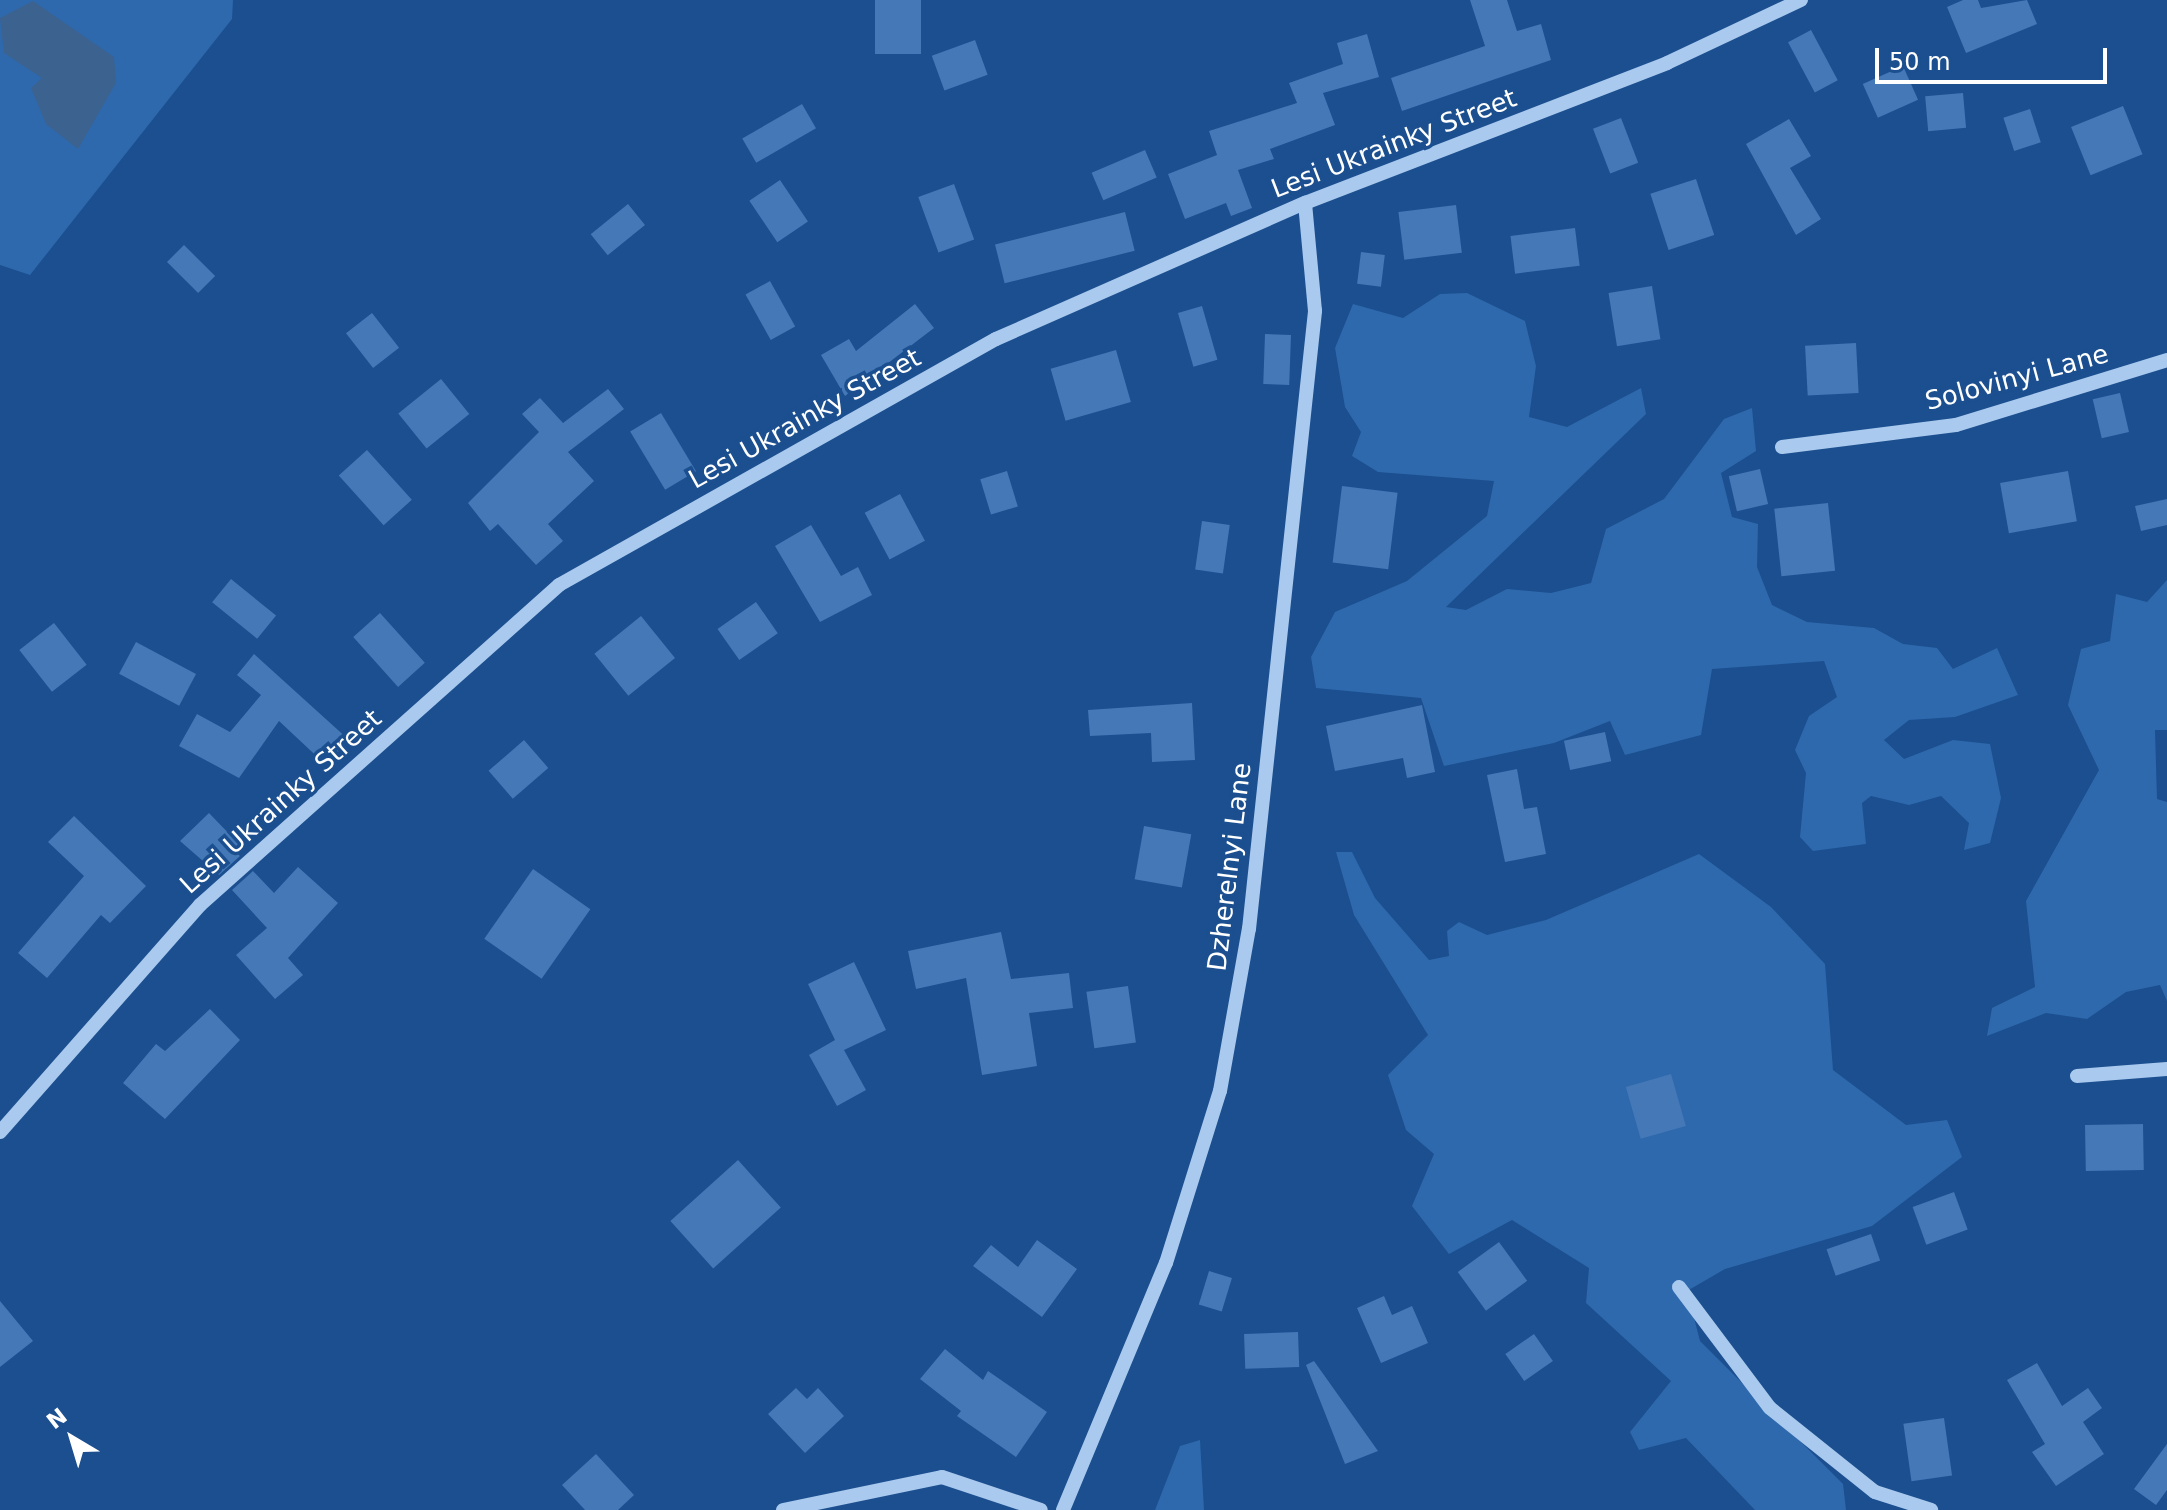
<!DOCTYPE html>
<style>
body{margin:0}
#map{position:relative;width:2167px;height:1510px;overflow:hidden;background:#1b4f8f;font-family:"DejaVu Sans",sans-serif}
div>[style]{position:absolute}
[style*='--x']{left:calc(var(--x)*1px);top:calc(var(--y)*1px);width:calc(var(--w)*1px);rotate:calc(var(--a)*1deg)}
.green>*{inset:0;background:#2e69ad}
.water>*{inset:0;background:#3c6290}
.building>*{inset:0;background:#4478b7;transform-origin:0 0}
.minor>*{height:14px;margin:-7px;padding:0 7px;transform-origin:7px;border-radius:7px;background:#a9c9ee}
span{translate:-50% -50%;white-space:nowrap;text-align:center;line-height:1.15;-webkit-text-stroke:7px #1b4f8f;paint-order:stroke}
.street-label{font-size:26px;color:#fff}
.north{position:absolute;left:32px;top:1398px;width:80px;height:80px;-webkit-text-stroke:6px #1b4f8f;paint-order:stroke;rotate:322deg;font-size:22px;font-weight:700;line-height:32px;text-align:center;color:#fff}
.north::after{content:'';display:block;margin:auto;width:28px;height:36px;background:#fff;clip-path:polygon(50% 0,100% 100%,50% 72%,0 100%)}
.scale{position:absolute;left:1875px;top:48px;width:232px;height:36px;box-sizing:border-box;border:4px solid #fff;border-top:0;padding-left:10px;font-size:24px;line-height:28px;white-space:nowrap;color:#fff;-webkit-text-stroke:6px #1b4f8f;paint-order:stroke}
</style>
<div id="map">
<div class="green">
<div style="clip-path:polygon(0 0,233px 0,232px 19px,30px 275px,0 265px)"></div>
<div style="clip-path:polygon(1467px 293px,1525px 321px,1536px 366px,1529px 417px,1567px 427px,1641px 388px,1646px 414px,1446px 607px,1466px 610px,1507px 589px,1551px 593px,1591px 583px,1606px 529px,1664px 499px,1724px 419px,1752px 408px,1756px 451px,1721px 473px,1732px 517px,1758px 524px,1757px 567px,1772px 605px,1807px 622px,1874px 628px,1903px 644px,1937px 648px,1953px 669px,1997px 648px,2018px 695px,1955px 717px,1909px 720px,1884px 740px,1904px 759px,1953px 740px,1990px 744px,2001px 798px,1990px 843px,1964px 850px,1969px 823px,1941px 796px,1909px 805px,1871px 796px,1862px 803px,1866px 844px,1813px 851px,1800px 837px,1806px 773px,1795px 750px,1809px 716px,1837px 697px,1824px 661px,1712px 669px,1701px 735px,1625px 755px,1610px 721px,1554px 743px,1444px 766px,1421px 698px,1316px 688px,1311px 657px,1335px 612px,1407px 581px,1487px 516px,1494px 481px,1378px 472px,1352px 456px,1361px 432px,1345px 407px,1335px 348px,1353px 304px,1403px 318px,1440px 294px)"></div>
<div style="clip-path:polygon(2167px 580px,2167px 730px,2155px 730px,2157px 799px,2167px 802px,2167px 1001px,2160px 985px,2126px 992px,2087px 1019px,2046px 1013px,1987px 1036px,1992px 1008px,2035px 987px,2026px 901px,2099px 770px,2068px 705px,2081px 649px,2110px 641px,2116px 594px,2147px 602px)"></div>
<div style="clip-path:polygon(1336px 852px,1352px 852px,1375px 898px,1429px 960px,1449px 956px,1447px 931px,1459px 922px,1487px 935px,1546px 920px,1699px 854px,1771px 907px,1825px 964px,1833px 1070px,1906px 1125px,1947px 1120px,1962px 1157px,1872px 1226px,1725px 1269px,1687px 1291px,1700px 1341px,1843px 1484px,1846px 1510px,1755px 1510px,1686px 1438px,1639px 1450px,1630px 1432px,1671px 1381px,1586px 1303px,1589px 1268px,1512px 1220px,1449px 1254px,1412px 1206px,1434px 1154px,1406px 1130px,1388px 1075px,1428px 1035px,1354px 915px)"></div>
<div style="clip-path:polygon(1200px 1440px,1204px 1510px,1155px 1510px,1180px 1446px)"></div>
</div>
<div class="water">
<div style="clip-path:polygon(33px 1px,114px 57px,116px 83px,78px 149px,46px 124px,31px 88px,42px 78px,4px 53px,0 18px)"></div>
</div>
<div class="building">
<div style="left:875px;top:0;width:46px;height:54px"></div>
<div style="clip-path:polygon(1470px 0,1507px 0,1517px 31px,1541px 24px,1551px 60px,1402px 111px,1391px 78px,1485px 46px)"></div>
<div style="clip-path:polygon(1963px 0,1978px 0,1981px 8px,2027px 0,2037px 24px,1966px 53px,1947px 7px)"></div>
<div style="left:1811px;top:30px;width:57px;height:26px;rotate:62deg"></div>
<div style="clip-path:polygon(1367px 34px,1379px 77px,1323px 93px,1335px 125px,1270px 149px,1274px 159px,1238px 170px,1252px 208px,1231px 216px,1226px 203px,1185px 219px,1168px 174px,1217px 155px,1209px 131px,1297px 103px,1289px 83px,1343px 64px,1337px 43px)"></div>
<div style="left:975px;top:40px;width:37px;height:46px;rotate:70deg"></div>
<div style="left:1903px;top:66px;width:37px;height:44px;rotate:66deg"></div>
<div style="left:1963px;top:93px;width:35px;height:38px;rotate:85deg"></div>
<div style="left:802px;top:104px;width:28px;height:69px;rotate:60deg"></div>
<div style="left:2123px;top:106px;width:52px;height:56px;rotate:68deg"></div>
<div style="left:2030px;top:109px;width:35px;height:28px;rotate:72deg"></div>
<div style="left:1621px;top:118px;width:48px;height:30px;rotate:69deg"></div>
<div style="clip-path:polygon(1789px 119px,1811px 156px,1790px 168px,1821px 219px,1796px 235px,1746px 144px)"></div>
<div style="left:1145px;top:150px;width:30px;height:58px;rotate:67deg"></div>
<div style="left:1696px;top:179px;width:59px;height:48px;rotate:72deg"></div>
<div style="left:780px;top:180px;width:50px;height:37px;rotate:56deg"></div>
<div style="left:954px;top:184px;width:59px;height:38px;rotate:70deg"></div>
<div style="left:628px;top:204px;width:27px;height:48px;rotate:51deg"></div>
<div style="left:1456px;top:205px;width:48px;height:58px;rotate:83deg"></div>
<div style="left:1125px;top:212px;width:40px;height:134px;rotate:76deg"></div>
<div style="left:1575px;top:228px;width:38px;height:65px;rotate:83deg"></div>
<div style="left:184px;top:245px;width:44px;height:24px;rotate:45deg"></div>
<div style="left:1361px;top:252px;width:24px;height:32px;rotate:7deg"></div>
<div style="left:770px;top:281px;width:52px;height:28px;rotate:61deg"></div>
<div style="left:1652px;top:286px;width:54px;height:44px;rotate:81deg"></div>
<div style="clip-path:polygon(915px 304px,934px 328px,845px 396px,821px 355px,849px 339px,856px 351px)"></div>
<div style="left:1202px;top:306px;width:56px;height:25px;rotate:74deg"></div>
<div style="left:372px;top:313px;width:44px;height:33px;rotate:52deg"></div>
<div style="left:1265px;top:334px;width:26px;height:50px;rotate:2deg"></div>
<div style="left:1856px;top:343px;width:50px;height:51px;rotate:87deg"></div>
<div style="left:1116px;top:350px;width:54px;height:68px;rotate:74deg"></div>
<div style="left:441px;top:379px;width:45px;height:55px;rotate:51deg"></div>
<div style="clip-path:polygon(608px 389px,624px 409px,568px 452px,594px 481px,548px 524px,563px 541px,536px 565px,498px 524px,490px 531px,468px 503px,539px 432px,522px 414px,540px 398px,563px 423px)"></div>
<div style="left:2120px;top:393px;width:40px;height:28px;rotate:77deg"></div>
<div style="left:661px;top:413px;width:68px;height:36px;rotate:59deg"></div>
<div style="left:367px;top:450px;width:67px;height:38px;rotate:48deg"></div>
<div style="left:1760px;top:469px;width:36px;height:32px;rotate:77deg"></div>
<div style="left:1007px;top:471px;width:37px;height:28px;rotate:73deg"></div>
<div style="left:2068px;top:471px;width:51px;height:69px;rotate:80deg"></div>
<div style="left:1342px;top:486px;width:56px;height:77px;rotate:7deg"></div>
<div style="left:900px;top:494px;width:53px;height:40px;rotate:62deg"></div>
<div style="clip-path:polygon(2167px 499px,2167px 525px,2141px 531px,2135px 506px)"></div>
<div style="left:1828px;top:503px;width:68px;height:54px;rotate:84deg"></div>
<div style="left:1202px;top:521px;width:28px;height:49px;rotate:8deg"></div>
<div style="clip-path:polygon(811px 525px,841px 576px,858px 567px,872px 595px,820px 622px,775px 546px)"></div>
<div style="left:231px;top:579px;width:58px;height:30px;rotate:39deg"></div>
<div style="left:756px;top:602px;width:38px;height:47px;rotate:55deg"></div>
<div style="left:380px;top:613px;width:67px;height:36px;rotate:48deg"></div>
<div style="left:641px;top:616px;width:54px;height:60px;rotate:51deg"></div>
<div style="left:54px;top:623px;width:53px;height:44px;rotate:52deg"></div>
<div style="left:136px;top:642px;width:68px;height:36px;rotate:28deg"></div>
<div style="clip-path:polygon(254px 654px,349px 740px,326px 765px,279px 721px,239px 778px,179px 746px,197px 714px,230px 732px,261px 695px,237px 675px)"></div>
<div style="clip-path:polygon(1192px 703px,1195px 760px,1152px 762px,1151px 733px,1090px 736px,1088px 710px)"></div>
<div style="clip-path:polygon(1422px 705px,1435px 772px,1407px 778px,1403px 758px,1335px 771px,1326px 726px)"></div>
<div style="left:1605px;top:732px;width:30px;height:42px;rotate:78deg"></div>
<div style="left:524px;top:740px;width:37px;height:47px;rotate:49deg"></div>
<div style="clip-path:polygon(1517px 769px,1524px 809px,1537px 807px,1546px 854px,1505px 862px,1487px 775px)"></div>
<div style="clip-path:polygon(209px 813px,239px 844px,233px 849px,240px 856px,219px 875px,180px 841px)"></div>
<div style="clip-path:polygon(74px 816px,146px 886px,110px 923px,101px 915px,47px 978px,18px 953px,84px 876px,48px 842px)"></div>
<div style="left:1144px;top:826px;width:48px;height:54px;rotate:10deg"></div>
<div style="clip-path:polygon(298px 867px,338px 903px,288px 958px,303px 975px,275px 999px,236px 955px,267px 928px,232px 890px,253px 871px,274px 893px)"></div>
<div style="left:533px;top:869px;width:70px;height:85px;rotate:35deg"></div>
<div style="clip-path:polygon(1001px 932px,1011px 979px,1069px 973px,1073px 1008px,1029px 1013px,1037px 1066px,982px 1075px,966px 978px,916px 989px,908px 951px)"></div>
<div style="clip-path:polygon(854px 962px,886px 1030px,844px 1050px,866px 1090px,837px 1106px,809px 1055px,835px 1040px,808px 984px)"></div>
<div style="left:1128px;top:986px;width:57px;height:42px;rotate:82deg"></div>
<div style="clip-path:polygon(210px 1009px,240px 1040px,165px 1119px,123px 1083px,156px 1044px,165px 1051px)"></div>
<div style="left:1671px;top:1074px;width:54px;height:47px;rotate:74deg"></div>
<div style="left:2143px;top:1124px;width:46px;height:58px;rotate:89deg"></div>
<div style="left:738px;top:1160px;width:64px;height:91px;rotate:48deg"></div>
<div style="left:1954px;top:1192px;width:40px;height:44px;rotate:70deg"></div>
<div style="left:1871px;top:1234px;width:28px;height:47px;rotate:71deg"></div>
<div style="clip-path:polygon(1037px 1240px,1077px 1269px,1042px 1317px,973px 1266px,991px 1245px,1018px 1267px)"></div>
<div style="left:1499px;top:1242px;width:48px;height:51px;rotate:54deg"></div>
<div style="left:1209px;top:1271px;width:24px;height:35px;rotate:17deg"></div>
<div style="clip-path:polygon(1384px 1296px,1392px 1315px,1412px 1306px,1428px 1343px,1381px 1363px,1357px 1308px)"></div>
<div style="clip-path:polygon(0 1301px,33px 1341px,0 1367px)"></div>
<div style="left:1298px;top:1332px;width:35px;height:54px;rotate:88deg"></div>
<div style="left:1534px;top:1334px;width:33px;height:35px;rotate:55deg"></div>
<div style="clip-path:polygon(945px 1349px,983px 1380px,988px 1371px,1047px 1412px,1016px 1457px,957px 1416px,961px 1411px,920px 1379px)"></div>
<div style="clip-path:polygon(1314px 1361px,1378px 1451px,1345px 1464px,1306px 1365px)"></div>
<div style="clip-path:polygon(2037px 1363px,2062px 1406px,2088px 1388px,2102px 1408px,2083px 1422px,2104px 1454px,2056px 1486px,2032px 1452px,2045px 1444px,2007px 1380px)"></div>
<div style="clip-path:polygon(796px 1388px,807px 1399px,818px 1388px,844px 1416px,805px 1453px,768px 1414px)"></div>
<div style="left:1944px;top:1418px;width:58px;height:41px;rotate:82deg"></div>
<div style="clip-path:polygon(2167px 1444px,2167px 1490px,2156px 1505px,2134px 1489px)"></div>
<div style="clip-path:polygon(596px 1454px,634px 1495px,618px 1510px,585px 1510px,562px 1485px)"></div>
</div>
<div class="minor">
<div style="--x:1782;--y:447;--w:175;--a:-7.2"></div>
<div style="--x:1956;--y:425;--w:221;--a:-17.1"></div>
<div style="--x:2077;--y:1076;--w:90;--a:-4.4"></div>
<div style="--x:0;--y:1132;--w:303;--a:-48.6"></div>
<div style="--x:200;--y:905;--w:481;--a:-41.7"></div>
<div style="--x:559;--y:585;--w:501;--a:-29.38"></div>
<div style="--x:996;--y:339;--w:338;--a:-23.8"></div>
<div style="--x:1305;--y:203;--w:388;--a:-21.1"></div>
<div style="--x:1667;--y:63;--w:148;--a:-25.2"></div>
<div style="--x:1679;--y:1287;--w:151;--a:53.1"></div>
<div style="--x:1770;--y:1408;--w:134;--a:38.7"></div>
<div style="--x:1875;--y:1492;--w:59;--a:17.8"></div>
<div style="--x:783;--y:1510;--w:162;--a:-11.7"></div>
<div style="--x:942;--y:1477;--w:104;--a:18.4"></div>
<div style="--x:1063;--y:1510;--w:268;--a:-67.4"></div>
<div style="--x:1166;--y:1263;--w:180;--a:-72.6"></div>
<div style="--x:1220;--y:1091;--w:165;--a:-79.9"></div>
<div style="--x:1249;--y:929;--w:622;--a:-83.9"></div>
<div style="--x:1315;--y:311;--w:108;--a:-95.3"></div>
</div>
<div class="street-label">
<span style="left:1394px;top:144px;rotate:-21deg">Lesi Ukrainky Street</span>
<span style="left:2017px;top:378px;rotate:-15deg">Solovinyi Lane</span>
<span style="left:805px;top:419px;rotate:-29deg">Lesi Ukrainky Street</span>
<span style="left:281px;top:802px;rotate:-42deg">Lesi Ukrainky Street</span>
<span style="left:1230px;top:867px;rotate:-83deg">Dzherelnyi Lane</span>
</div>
<div class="north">N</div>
<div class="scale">50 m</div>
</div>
